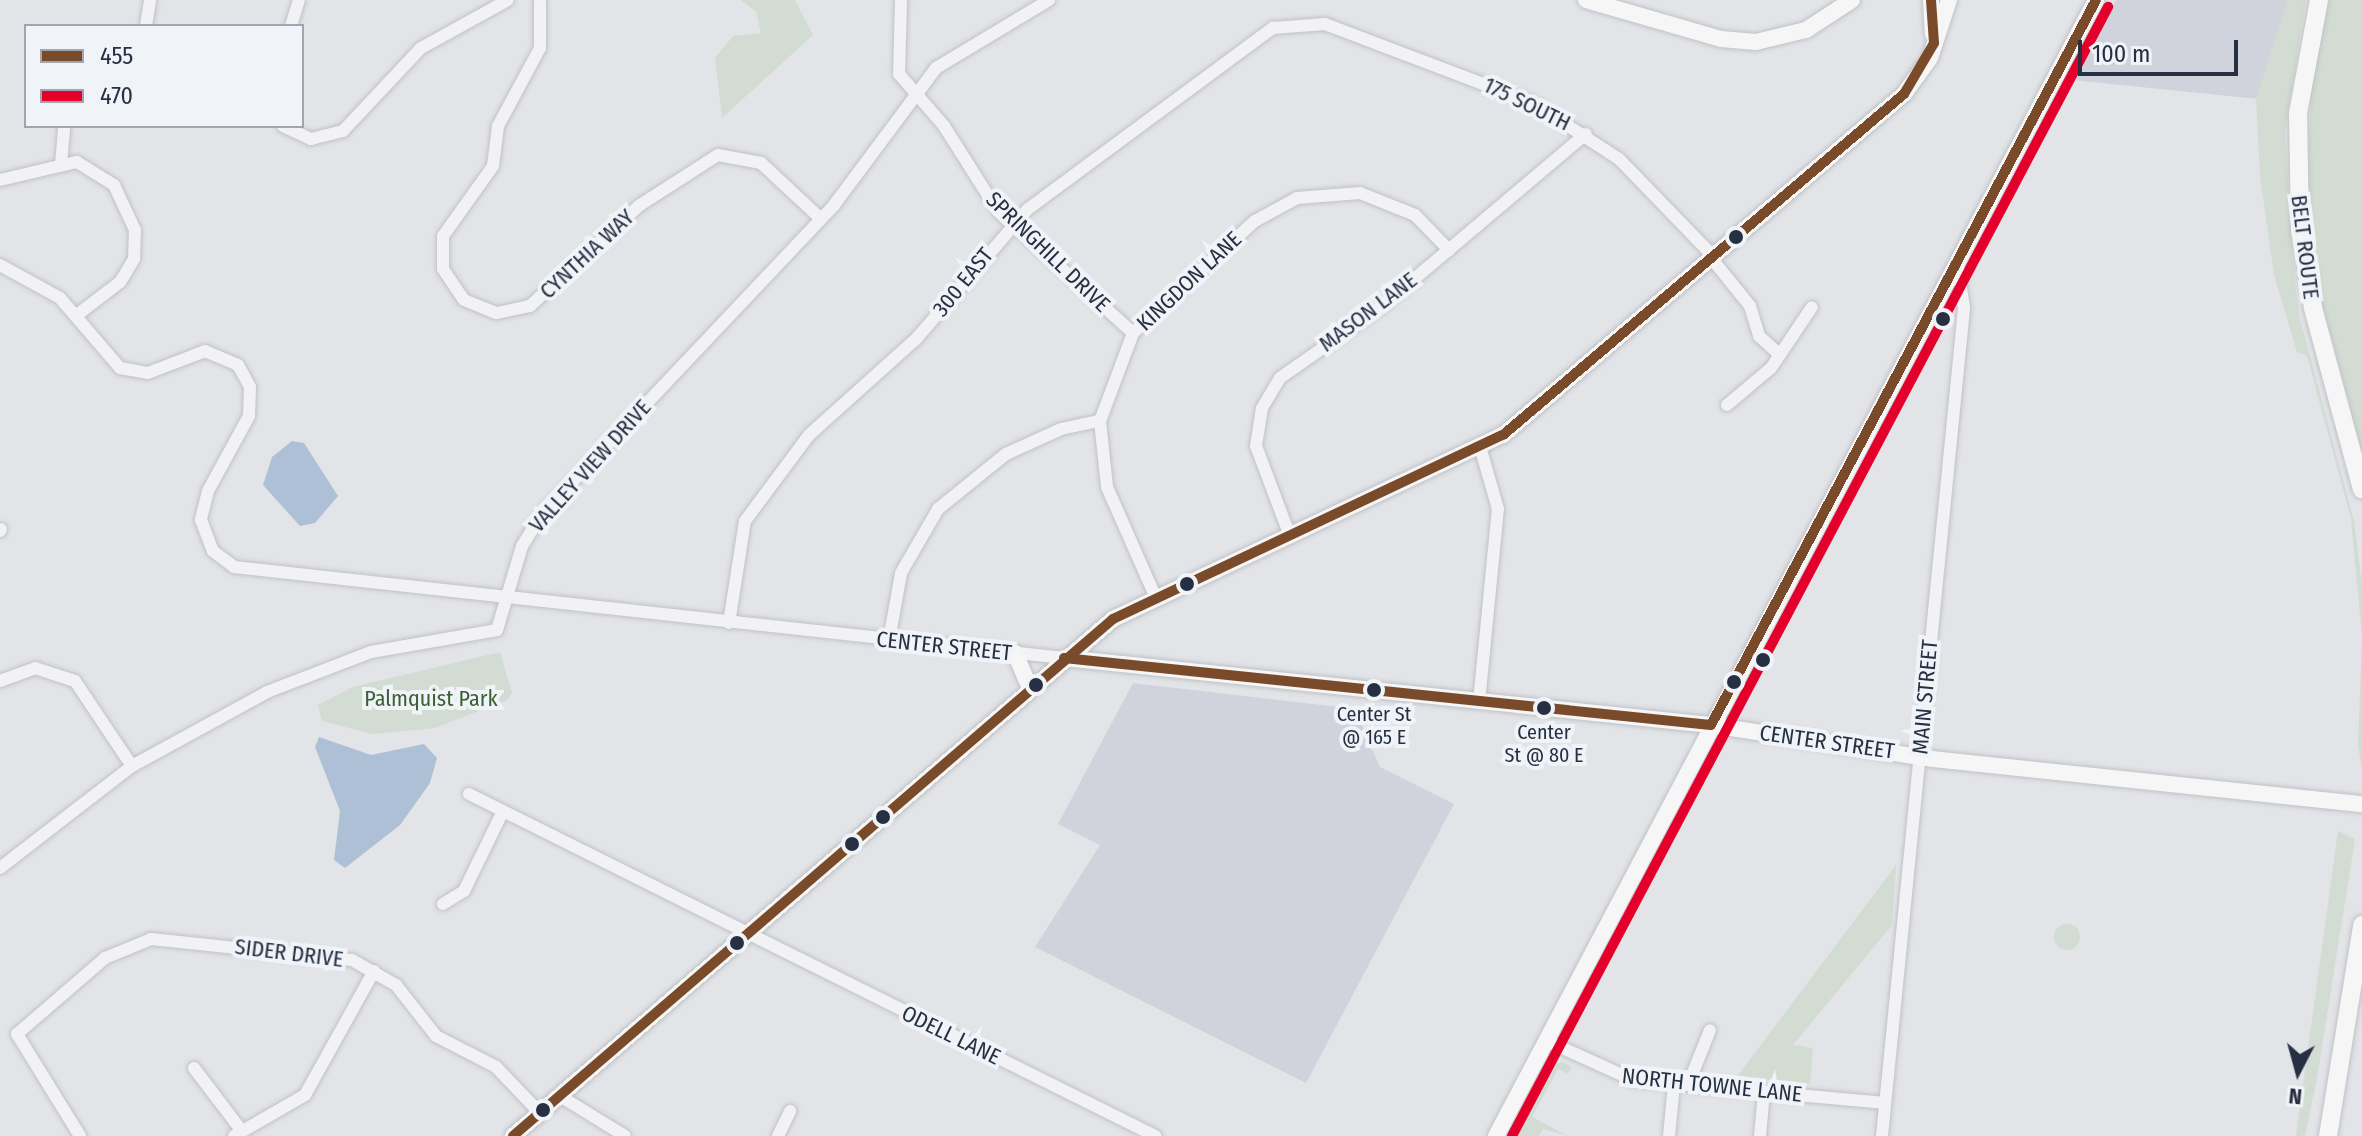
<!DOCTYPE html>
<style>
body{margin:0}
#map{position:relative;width:2362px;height:1136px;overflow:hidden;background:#e2e4e8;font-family:"Fira Sans Condensed",sans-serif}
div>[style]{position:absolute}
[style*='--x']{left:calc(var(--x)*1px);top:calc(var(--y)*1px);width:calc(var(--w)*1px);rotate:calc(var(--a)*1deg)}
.built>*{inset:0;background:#d0d3db}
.green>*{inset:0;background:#d2dcd2}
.round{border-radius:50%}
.water>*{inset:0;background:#aec0d5}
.roads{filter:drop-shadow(0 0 2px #c0c2c6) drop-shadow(0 0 2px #c0c2c6)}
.minor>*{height:12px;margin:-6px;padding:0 6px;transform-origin:6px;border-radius:6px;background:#f2f2f4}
.major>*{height:16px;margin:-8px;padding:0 8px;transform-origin:8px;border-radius:8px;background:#f6f6f7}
.highway>*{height:18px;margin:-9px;padding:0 9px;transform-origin:9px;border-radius:9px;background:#f6f6f7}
.bus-1>*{height:10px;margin:-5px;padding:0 5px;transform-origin:5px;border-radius:5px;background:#7a4b2a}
.bus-2>*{height:10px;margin:-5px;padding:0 5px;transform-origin:5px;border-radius:5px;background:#e4002b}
.dots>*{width:22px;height:22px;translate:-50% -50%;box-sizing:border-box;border:4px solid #f0f3f7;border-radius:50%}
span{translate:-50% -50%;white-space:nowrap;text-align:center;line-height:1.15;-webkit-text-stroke:8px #f0f3f7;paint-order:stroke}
.bus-label{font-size:20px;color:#273043}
.street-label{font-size:22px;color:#273043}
.park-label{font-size:22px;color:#3a6033}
.legend{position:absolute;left:24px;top:24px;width:280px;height:104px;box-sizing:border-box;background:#f0f3f7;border:2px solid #a0a5af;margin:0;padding:10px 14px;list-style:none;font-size:24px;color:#273043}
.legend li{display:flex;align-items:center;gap:16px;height:40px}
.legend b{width:40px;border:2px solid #a0a5af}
.north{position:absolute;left:2258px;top:1032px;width:80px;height:80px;-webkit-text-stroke:6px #f0f3f7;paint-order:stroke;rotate:186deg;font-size:22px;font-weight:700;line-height:32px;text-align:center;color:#273043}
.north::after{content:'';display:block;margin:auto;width:28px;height:36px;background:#273043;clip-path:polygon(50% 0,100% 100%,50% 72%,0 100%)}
.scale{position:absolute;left:2078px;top:40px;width:160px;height:36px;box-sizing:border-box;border:4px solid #273043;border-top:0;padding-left:10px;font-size:24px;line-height:28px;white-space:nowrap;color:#273043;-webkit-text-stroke:6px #f0f3f7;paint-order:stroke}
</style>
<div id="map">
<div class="built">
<div style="clip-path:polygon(2116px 0,2288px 0,2258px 99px,2072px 80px)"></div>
<div style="clip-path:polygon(1133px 683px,1355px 709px,1380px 767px,1454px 804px,1306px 1083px,1035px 947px,1100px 845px,1058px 824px)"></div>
</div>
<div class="green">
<div style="clip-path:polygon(741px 0,795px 0,813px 35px,722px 118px,715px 58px,733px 36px,761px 33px,756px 12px)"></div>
<div style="clip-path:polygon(2288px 0,2306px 0,2285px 131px,2292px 254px,2299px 315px,2354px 521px,2362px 584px,2362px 636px,2351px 519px,2307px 356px,2297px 352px,2274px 275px,2260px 176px,2256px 99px)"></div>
<div style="clip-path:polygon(2329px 0,2362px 0,2362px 452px,2319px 291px,2307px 188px,2311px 92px)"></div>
<div style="clip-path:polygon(2362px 639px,2362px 770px,2358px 745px)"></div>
<div style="clip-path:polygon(500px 652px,512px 693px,507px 700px,435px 728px,372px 734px,322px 721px,318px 705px,353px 687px)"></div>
<div style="clip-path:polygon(2338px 831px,2355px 839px,2317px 1078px,2305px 1136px,2296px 1136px)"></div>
<div style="clip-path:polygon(1896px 865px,1892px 925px,1793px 1045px,1813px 1048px,1810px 1084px,1736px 1078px)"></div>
<div class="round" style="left:2054px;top:924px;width:26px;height:26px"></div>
<div style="clip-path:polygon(1562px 1062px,1572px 1067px,1568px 1074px,1558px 1069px,1532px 1117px,1568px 1136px,1543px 1129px,1539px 1136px,1511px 1136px,1548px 1066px)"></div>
</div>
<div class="water">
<div style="clip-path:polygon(292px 441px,304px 443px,338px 496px,315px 523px,300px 526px,263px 485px,272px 457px)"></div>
<div style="clip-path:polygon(319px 737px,371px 755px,424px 744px,437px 758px,430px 783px,400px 825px,345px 868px,334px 860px,340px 811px,315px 747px)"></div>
</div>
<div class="roads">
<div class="minor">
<div style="--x:540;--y:0;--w:48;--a:90"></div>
<div style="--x:540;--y:48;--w:89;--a:118.3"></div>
<div style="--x:498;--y:126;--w:40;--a:97.1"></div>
<div style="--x:493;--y:166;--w:86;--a:125.5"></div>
<div style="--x:443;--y:236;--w:33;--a:90"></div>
<div style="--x:443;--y:269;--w:37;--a:56"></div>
<div style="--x:464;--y:300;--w:35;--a:22"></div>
<div style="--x:497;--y:313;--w:34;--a:-12"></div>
<div style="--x:530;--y:306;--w:149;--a:-42.6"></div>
<div style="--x:640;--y:205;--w:93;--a:-32.7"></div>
<div style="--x:718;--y:155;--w:44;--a:10.5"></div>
<div style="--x:761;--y:163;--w:82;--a:43"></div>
<div style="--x:901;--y:0;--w:74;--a:91.5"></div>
<div style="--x:899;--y:74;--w:69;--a:49.1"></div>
<div style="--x:944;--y:126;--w:101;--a:57.6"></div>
<div style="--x:998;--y:211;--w:182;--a:42.1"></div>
<div style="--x:146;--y:26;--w:26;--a:-81"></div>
<div style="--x:291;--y:26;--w:27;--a:-73"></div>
<div style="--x:283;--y:126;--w:31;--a:25"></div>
<div style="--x:311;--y:139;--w:33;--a:-14"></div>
<div style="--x:343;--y:131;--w:114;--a:-46.8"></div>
<div style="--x:421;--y:48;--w:99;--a:-28.9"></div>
<div style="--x:61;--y:164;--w:38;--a:-85"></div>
<div style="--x:0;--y:180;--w:79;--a:-13.2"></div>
<div style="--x:77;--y:162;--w:44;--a:31.9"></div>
<div style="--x:114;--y:185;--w:50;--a:65"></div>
<div style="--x:135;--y:230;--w:29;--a:92"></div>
<div style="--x:134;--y:259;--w:27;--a:121"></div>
<div style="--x:120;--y:282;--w:54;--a:142.5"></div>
<div style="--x:1712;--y:259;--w:60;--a:51"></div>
<div style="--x:1750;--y:306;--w:31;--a:73"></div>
<div style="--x:1759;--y:336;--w:28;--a:42"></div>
<div style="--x:0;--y:265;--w:68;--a:28.8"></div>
<div style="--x:60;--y:298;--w:92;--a:49.4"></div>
<div style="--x:120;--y:368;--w:28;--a:10"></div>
<div style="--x:148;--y:373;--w:61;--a:-21.1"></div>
<div style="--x:205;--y:351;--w:36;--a:23"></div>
<div style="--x:238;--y:365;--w:25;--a:61"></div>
<div style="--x:250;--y:387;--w:29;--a:92"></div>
<div style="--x:249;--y:416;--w:85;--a:118.7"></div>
<div style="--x:208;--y:491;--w:30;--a:104"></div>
<div style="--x:201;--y:520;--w:33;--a:69"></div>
<div style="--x:213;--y:551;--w:26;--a:37"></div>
<div style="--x:234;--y:567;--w:835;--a:6.26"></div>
<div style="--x:1727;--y:405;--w:57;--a:-40.1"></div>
<div style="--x:1771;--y:368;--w:73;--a:-56.1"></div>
<div style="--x:1100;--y:421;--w:66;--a:83.9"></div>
<div style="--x:1107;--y:487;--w:119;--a:66.2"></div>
<div style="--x:0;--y:531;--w:2;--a:-63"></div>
<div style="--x:1290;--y:536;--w:96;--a:-110.7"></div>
<div style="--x:1256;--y:446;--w:38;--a:-81"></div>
<div style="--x:1262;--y:408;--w:35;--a:-59"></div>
<div style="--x:1280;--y:378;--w:123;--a:-35.1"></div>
<div style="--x:1381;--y:307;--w:268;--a:-40.2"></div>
<div style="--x:729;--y:623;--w:103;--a:-81.1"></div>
<div style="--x:745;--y:521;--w:107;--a:-53.3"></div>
<div style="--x:809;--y:435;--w:144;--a:-41.9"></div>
<div style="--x:916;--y:339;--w:172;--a:-49.3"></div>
<div style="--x:1028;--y:209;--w:305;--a:-36.5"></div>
<div style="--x:1273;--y:28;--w:52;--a:-4.4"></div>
<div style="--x:1325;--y:24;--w:222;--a:20.8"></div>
<div style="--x:1533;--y:103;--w:103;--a:33.1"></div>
<div style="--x:1619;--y:159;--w:136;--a:45.9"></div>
<div style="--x:889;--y:640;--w:68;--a:-79.8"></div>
<div style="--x:901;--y:573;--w:74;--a:-60"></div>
<div style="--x:938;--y:509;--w:87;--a:-39"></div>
<div style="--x:1006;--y:454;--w:60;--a:-24.4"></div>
<div style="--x:1061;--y:429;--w:40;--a:-12"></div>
<div style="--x:1100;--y:421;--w:94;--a:-69.4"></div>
<div style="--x:1133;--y:333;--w:166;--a:-42.6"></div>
<div style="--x:1255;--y:221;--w:48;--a:-28.7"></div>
<div style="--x:1297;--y:198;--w:63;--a:-4.5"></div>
<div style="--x:1360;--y:193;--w:59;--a:21.8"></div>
<div style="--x:1415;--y:215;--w:49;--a:45.8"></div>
<div style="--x:0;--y:681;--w:37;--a:-20"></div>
<div style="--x:35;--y:668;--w:42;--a:18"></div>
<div style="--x:75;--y:681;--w:102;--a:56.2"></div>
<div style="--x:1479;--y:702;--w:194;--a:-84.4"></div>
<div style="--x:1498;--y:509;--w:61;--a:-106.1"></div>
<div style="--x:469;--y:794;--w:767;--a:26.5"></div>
<div style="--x:0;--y:868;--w:167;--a:-37.7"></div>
<div style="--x:132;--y:766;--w:154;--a:-28.7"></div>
<div style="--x:267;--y:692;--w:111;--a:-21"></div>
<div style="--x:371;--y:652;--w:128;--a:-9.9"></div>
<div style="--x:497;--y:630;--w:88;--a:-73.4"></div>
<div style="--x:522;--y:546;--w:38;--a:-58"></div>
<div style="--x:542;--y:514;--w:425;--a:-46.6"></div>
<div style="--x:834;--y:205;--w:171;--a:-53.3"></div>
<div style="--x:936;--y:68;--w:132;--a:-31"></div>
<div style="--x:443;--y:904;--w:25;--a:-32"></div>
<div style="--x:464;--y:891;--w:85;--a:-64"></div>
<div style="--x:1547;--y:1041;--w:94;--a:24.4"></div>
<div style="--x:1633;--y:1080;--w:253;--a:5.2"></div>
<div style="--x:194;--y:1068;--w:78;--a:52.8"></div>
<div style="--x:1688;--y:1085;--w:59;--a:-68.2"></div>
<div style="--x:560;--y:1096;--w:76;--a:31.6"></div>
<div style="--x:80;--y:1136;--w:120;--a:-121.7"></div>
<div style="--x:17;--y:1034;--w:116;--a:-40.8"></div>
<div style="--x:105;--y:958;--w:50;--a:-22.4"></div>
<div style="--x:151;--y:939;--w:202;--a:6"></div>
<div style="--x:352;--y:960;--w:51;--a:29.6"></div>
<div style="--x:396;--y:985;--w:65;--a:51.9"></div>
<div style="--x:436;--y:1036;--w:68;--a:27.3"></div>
<div style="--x:496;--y:1067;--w:64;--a:46.3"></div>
<div style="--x:234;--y:1136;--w:82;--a:-30"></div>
<div style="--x:305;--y:1095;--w:142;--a:-60.9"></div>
<div style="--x:778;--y:1136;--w:28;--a:-64"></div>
<div style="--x:1669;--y:1136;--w:52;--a:-84.5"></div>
<div style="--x:1760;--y:1136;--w:44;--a:-84.8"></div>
<div style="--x:1882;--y:1136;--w:832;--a:-84.34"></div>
<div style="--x:1964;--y:308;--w:48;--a:-98.5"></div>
</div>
<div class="major">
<div style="--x:1586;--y:0;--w:141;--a:16.1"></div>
<div style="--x:1721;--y:39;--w:35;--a:5"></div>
<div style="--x:1756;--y:42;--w:51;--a:-13.5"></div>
<div style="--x:1806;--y:30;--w:55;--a:-33.1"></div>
<div style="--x:1931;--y:0;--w:34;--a:87"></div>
<div style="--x:1015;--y:653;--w:39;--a:67"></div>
<div style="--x:1064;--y:658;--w:650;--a:5.91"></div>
<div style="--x:1711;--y:725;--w:224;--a:8.7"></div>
<div style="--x:1932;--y:759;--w:432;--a:6"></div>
<div style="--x:513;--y:1136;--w:792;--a:-40.75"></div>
<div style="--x:1113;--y:619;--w:431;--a:-25.3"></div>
<div style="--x:1503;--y:435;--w:526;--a:-40.38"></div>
<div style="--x:1904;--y:94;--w:44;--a:-54.2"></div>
<div style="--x:1930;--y:58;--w:61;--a:-71.9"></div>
<div style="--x:1496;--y:1136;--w:1285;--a:-62.16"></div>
</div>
<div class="highway">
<div style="--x:2319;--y:0;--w:115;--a:100.5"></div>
<div style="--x:2298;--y:113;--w:117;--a:89"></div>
<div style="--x:2300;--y:230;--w:79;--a:80.5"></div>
<div style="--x:2313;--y:308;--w:188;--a:74.9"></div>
<div style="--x:2328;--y:1136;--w:214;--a:-80.8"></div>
</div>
</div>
<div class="bus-1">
<div style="--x:1064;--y:658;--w:650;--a:5.91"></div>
<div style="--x:1711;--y:725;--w:821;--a:-62.03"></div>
<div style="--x:513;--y:1136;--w:792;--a:-40.75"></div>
<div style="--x:1113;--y:619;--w:431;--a:-25.3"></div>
<div style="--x:1503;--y:435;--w:526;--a:-40.38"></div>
<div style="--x:1904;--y:94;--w:59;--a:-59.5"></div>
<div style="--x:1934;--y:43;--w:43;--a:-94"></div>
</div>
<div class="bus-2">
<div style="--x:1512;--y:1136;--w:1277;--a:-62.17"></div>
</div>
<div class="dots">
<div style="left:1736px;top:237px;background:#273043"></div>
<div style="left:1943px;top:319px;background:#273043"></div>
<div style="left:1187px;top:584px;background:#273043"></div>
<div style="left:1763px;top:660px;background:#273043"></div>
<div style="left:1734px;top:682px;background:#273043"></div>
<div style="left:1036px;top:685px;background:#273043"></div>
<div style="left:1374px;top:690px;background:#273043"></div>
<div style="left:1544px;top:708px;background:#273043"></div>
<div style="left:883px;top:817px;background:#273043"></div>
<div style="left:852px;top:844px;background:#273043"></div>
<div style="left:737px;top:943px;background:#273043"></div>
<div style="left:543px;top:1110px;background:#273043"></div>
</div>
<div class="bus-label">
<span style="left:1374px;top:726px">Center St<br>@ 165 E</span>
<span style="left:1544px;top:744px">Center<br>St @ 80 E</span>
</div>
<div class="street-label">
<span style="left:1527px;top:104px;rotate:26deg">175 SOUTH</span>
<span style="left:2305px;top:247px;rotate:83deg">BELT ROUTE</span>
<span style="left:1048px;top:252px;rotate:44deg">SPRINGHILL DRIVE</span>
<span style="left:587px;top:254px;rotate:-43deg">CYNTHIA WAY</span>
<span style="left:1189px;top:281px;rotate:-43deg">KINGDON LANE</span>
<span style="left:963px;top:282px;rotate:-51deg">300 EAST</span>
<span style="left:1368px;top:312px;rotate:-37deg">MASON LANE</span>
<span style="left:590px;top:466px;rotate:-48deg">VALLEY VIEW DRIVE</span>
<span style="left:944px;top:646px;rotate:6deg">CENTER STREET</span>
<span style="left:1925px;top:697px;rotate:-85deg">MAIN STREET</span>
<span style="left:1827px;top:742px;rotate:8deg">CENTER STREET</span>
<span style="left:289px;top:953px;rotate:7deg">SIDER DRIVE</span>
<span style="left:951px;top:1035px;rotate:26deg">ODELL LANE</span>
<span style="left:1712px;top:1085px;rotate:6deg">NORTH TOWNE LANE</span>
</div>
<div class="park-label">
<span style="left:431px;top:699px">Palmquist Park</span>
</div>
<ul class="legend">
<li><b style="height:10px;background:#7a4b2a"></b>455</li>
<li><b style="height:10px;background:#e4002b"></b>470</li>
</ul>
<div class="north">N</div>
<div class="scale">100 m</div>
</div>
